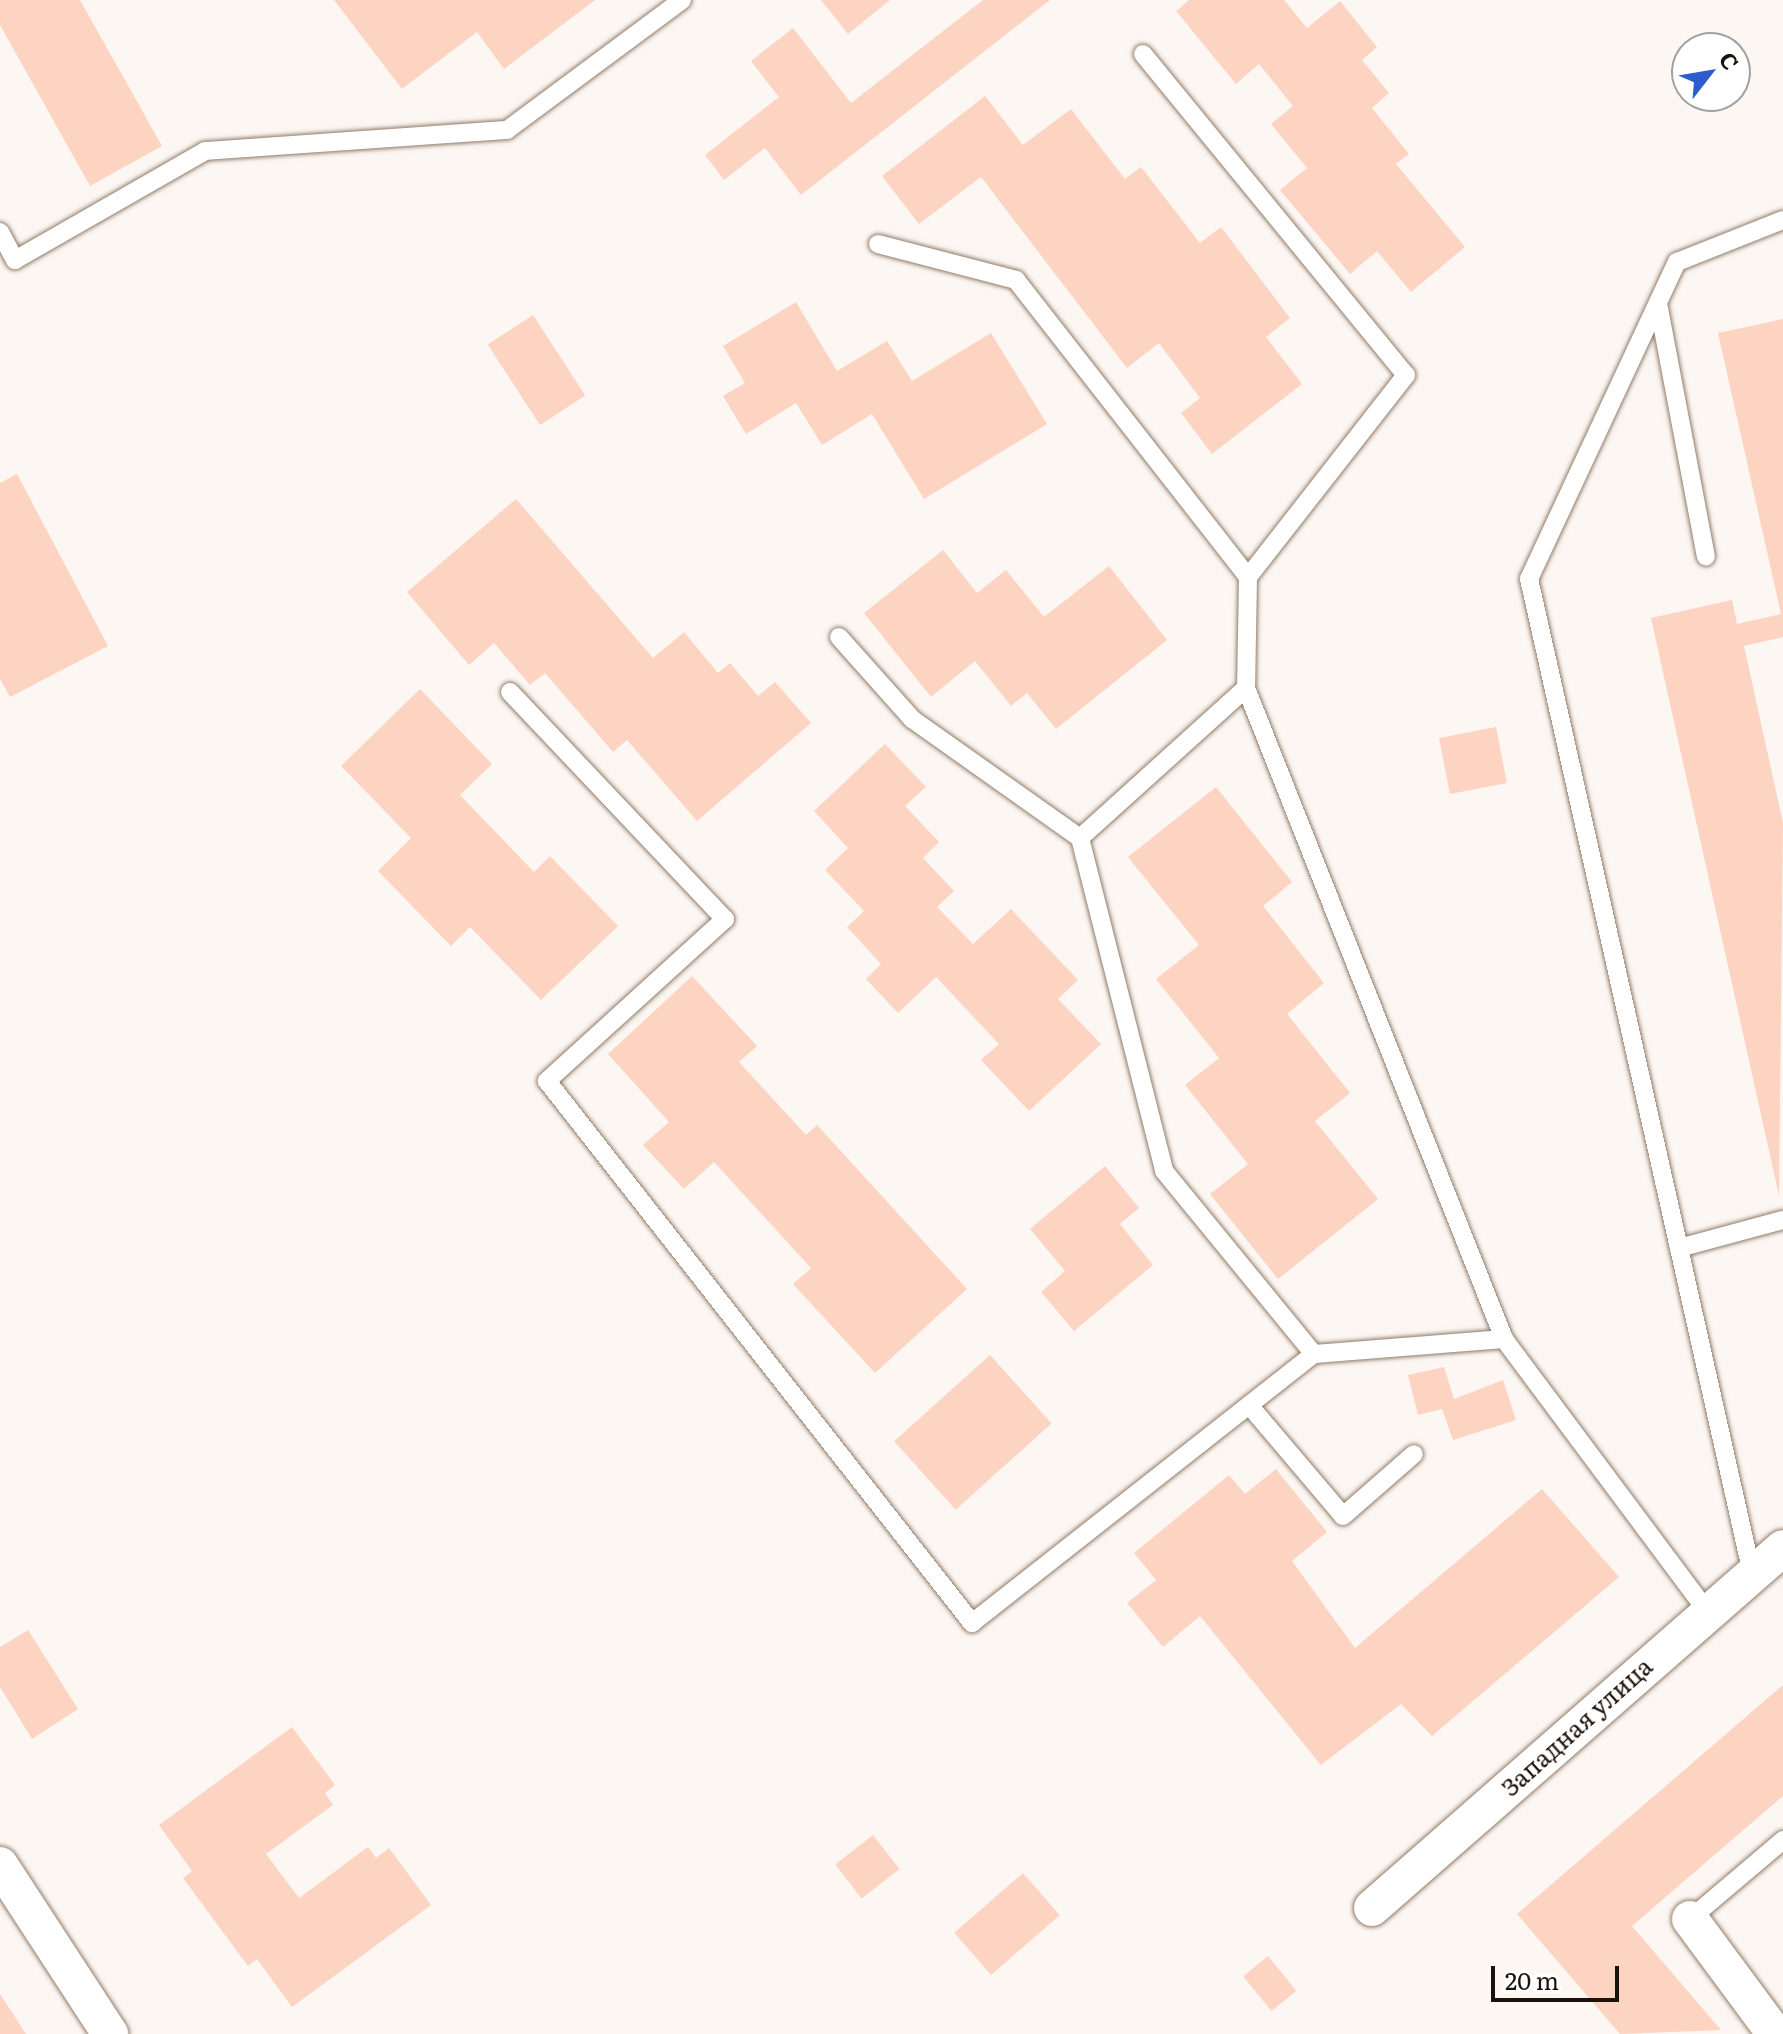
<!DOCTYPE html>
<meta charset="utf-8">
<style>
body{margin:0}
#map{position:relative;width:1783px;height:2034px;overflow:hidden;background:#fcf7f3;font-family:Literata,serif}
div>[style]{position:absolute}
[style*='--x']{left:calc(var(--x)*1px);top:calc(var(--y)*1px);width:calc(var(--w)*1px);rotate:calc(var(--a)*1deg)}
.building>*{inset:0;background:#fdd3c2;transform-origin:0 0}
.roads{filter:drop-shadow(0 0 2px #927b67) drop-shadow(0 0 2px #927b67)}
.lane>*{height:18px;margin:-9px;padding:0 9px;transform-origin:9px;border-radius:9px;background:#fff}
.street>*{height:36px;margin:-18px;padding:0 18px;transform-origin:18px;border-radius:18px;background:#fff}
span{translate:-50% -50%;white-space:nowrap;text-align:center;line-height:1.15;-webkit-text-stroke:8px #fff;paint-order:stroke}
.street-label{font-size:24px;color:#1b120a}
.north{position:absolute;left:1671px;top:32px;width:80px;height:80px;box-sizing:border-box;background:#fff;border:2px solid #a4a09d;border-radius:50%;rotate:59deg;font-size:22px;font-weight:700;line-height:32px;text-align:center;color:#1b120a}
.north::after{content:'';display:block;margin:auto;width:28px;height:36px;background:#2d5dcc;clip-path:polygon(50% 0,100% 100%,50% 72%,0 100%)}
.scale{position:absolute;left:1491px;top:1966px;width:128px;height:36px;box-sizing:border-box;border:4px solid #1b120a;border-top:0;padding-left:10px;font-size:24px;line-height:28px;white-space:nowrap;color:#1b120a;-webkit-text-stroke:6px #fff;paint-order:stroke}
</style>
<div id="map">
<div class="building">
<div style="clip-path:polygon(0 0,80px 0,162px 146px,90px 186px,0 25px)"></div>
<div style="clip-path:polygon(334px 0,595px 0,504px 69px,477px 32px,402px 89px)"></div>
<div style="clip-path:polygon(821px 0,890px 0,848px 34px)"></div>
<div style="clip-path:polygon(983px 0,1050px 0,801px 195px,765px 148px,724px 180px,705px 155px,779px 97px,751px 61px,793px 28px,851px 103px)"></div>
<div style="clip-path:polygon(1189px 0,1284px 0,1307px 28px,1340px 1px,1377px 47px,1362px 60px,1389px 93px,1372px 108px,1409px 154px,1396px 164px,1465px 247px,1411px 292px,1377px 251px,1350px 274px,1280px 190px,1307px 168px,1271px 124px,1293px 106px,1259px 64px,1236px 84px,1176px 11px)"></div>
<div style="clip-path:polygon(985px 96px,1023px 145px,1071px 109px,1125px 179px,1141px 167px,1200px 243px,1221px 227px,1290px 318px,1266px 337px,1302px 384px,1212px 454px,1181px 413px,1200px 398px,1159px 343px,1127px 368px,981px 177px,919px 224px,882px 176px)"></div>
<div style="clip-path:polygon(796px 302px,837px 371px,887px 341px,912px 381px,991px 333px,1047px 424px,924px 499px,872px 414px,822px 445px,796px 403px,746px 434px,723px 396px,745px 383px,723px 346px)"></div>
<div style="left:533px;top:315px;width:96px;height:54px;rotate:57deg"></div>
<div style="clip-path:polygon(1783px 319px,1783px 637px,1744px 646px,1783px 823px,1779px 1196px,1651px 618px,1732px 600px,1737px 624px,1781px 614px,1718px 333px)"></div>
<div style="clip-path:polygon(17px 474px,108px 646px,10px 697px,0 679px,0 483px)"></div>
<div style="clip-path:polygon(516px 499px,653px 658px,684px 632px,718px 673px,730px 663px,758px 696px,775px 682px,811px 723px,697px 821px,627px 740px,613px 752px,545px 673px,530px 685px,494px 643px,469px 665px,407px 592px)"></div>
<div style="clip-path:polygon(943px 550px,977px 593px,1006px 570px,1044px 617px,1109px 566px,1167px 640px,1056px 729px,1027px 693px,1011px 706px,975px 661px,931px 697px,864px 613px)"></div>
<div style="clip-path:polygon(420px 689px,492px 764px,460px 795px,534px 872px,550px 856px,618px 926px,541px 1000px,470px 927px,451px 946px,378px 871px,411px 838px,341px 766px)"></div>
<div style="left:1496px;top:727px;width:57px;height:58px;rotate:79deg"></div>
<div style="clip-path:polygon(885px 744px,926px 787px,905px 806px,939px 842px,923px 858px,954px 891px,937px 907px,973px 944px,1011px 909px,1078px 980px,1058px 999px,1101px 1044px,1029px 1111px,981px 1060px,999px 1044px,936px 977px,898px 1013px,866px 979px,881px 964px,847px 927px,864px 911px,825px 870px,848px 848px,814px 811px)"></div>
<div style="clip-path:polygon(1216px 787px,1292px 882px,1263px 906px,1324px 983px,1287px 1014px,1350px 1093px,1315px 1121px,1378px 1199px,1278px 1279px,1210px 1194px,1248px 1164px,1185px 1085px,1219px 1058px,1156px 979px,1199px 945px,1128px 857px)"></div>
<div style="clip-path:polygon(692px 976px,757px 1046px,739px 1062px,806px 1135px,817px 1125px,967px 1289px,875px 1373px,793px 1284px,811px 1268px,714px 1162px,684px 1189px,643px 1145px,669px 1122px,608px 1054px)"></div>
<div style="clip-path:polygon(1105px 1166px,1139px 1208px,1120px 1224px,1153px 1265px,1074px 1331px,1041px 1292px,1065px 1271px,1030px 1229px)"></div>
<div style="left:990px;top:1355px;width:92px;height:129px;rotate:48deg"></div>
<div style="clip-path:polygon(1444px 1367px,1454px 1399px,1503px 1380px,1516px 1420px,1453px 1440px,1442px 1409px,1418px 1415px,1408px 1375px)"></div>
<div style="clip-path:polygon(1276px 1469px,1327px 1532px,1292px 1561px,1355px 1648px,1542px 1489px,1619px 1577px,1432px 1736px,1401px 1704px,1321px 1765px,1200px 1616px,1163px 1647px,1127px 1603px,1156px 1580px,1134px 1553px,1229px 1475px,1245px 1494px)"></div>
<div style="clip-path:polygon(28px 1630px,78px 1709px,32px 1739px,0 1687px,0 1647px)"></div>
<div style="clip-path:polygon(1783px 1685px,1783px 1796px,1632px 1926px,1721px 2030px,1620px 2034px,1517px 1914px)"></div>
<div style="clip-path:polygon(292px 1727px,335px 1785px,325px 1793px,333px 1805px,266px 1854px,299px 1898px,368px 1847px,376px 1858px,389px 1848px,431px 1905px,292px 2007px,257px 1959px,248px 1966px,183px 1878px,192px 1871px,159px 1825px)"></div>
<div style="left:873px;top:1835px;width:43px;height:48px;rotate:52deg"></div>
<div style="left:1023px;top:1873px;width:56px;height:91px;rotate:49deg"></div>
<div style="left:1268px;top:1956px;width:45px;height:32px;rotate:51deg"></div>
<div style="clip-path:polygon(0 1994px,26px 2034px,0 2034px)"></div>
</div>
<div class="roads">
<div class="lane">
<div style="--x:1143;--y:54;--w:415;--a:50.7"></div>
<div style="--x:1406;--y:375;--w:256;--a:128"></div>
<div style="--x:0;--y:232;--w:32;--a:62"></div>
<div style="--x:15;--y:260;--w:219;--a:-29.8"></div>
<div style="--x:205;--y:151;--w:303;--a:-4"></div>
<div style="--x:507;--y:130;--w:218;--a:-36.6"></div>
<div style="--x:878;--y:244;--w:143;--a:14.6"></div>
<div style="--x:1016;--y:280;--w:377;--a:52"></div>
<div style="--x:1248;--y:577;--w:111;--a:91"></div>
<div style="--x:1246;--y:688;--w:700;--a:68.38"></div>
<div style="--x:1658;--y:303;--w:258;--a:79.3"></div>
<div style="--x:839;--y:637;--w:110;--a:48.3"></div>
<div style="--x:912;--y:719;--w:206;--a:35.3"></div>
<div style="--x:1246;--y:688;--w:224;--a:137.9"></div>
<div style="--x:1080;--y:838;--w:343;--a:75.8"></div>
<div style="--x:1164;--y:1171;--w:237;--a:50.7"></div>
<div style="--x:510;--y:692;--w:313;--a:46.6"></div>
<div style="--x:725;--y:919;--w:241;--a:137.7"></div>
<div style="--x:547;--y:1081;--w:689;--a:51.9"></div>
<div style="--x:972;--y:1623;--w:435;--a:-38.2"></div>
<div style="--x:1314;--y:1354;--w:191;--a:-4.5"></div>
<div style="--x:1504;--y:1339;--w:338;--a:53.3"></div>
<div style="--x:1679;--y:1248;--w:108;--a:-15.1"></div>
<div style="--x:1249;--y:1405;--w:145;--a:49.7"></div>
<div style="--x:1343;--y:1516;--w:94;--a:-41.1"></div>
<div style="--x:1752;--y:1574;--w:1020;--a:-102.63"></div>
<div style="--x:1529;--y:579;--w:350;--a:-65"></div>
<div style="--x:1677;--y:262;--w:114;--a:-21.6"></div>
<div style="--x:1690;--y:1919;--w:122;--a:-40.3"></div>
</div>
<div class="street">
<div style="--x:0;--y:1865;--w:202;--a:56.9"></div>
<div style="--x:1372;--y:1908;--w:546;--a:-41.22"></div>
<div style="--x:1690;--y:1919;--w:143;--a:53.5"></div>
</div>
</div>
<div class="street-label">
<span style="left:1576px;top:1726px;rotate:-42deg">Западная улица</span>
</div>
<div class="north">С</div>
<div class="scale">20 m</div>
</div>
